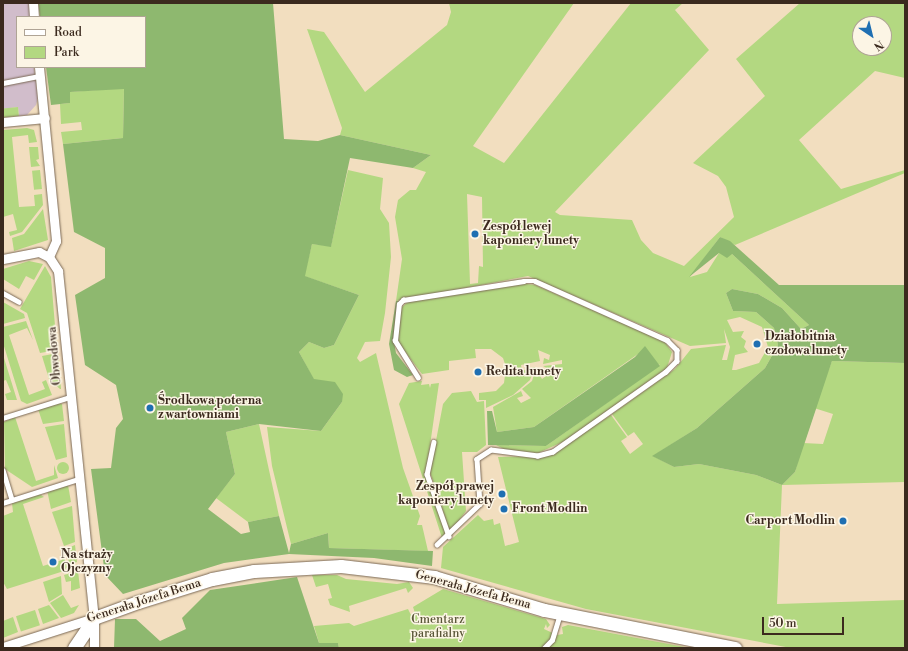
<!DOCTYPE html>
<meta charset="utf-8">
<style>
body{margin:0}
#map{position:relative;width:908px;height:651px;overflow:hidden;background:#f2debf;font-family:"Libre Bodoni",serif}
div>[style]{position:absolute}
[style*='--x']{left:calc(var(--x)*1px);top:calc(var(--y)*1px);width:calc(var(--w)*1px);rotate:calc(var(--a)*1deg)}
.industrial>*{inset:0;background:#d1bdcb}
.green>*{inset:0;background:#b3d881;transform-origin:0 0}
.round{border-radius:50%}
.forest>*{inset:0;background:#8eb86f}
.roads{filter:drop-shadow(0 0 1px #7b6956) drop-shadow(0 0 1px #7b6956)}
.lane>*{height:4.5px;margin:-2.25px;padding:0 2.25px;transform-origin:2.25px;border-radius:2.25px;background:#fff}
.street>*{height:9px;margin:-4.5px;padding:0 4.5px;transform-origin:4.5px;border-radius:4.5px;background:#fff}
.secondary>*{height:13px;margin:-6.5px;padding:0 6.5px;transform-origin:6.5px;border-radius:6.5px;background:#fff}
.dots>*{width:11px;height:11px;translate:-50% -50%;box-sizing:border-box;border:2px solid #fcf5e5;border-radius:50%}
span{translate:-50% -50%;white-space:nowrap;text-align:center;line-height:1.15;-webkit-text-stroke:3px #fcf5e5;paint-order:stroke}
.poi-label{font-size:12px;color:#3b2a1e;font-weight:700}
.left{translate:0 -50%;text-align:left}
.right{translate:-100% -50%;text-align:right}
.street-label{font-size:12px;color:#3b2a1e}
.park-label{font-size:12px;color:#595637}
.frame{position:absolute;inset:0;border:4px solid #3b2a1e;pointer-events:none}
.legend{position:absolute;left:16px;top:16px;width:130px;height:52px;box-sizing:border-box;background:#fcf5e5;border:1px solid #afa495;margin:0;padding:5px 7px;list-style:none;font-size:12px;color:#3b2a1e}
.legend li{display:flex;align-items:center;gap:8px;height:20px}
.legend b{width:20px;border:1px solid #afa495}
.north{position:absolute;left:852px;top:16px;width:40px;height:40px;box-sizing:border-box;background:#fcf5e5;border:1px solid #afa495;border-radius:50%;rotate:145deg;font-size:11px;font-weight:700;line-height:16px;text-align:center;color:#3b2a1e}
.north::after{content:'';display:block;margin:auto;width:14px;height:18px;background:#1f6fb2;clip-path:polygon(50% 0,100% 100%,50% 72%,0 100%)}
.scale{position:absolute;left:762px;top:617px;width:82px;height:18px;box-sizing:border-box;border:2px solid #3b2a1e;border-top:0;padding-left:5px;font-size:12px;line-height:14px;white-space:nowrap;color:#3b2a1e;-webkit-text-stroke:3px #fcf5e5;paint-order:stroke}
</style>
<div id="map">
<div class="industrial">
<div style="clip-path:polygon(3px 3px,29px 3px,30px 17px,17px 17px,17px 67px,34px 67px,38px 98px,36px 105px,27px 115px,19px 116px,18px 107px,3px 109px)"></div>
</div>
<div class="green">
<div style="clip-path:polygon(evenodd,449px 3px,574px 3px,473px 146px,504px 163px,631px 3px,683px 3px,675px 10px,709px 50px,555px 212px,560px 215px,632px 220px,641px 240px,653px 253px,684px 266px,734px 217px,726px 187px,718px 176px,693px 163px,765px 96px,736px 59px,800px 3px,905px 3px,905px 78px,875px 71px,799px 140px,841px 189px,905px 170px,905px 173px,735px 245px,720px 237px,690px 277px,707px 272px,719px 253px,732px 254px,809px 325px,801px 329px,782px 308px,758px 294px,732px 289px,726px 293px,733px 311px,756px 312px,774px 328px,778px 345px,765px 368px,697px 428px,653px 456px,674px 467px,699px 464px,756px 475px,782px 485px,795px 472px,803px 443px,823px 444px,833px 414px,814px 408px,832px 361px,905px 363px,905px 482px,782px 485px,777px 604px,905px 600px,905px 648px,791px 648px,586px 609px,441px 568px,443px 547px,478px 515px,484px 521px,493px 519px,494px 525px,500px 523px,505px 546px,519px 542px,498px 457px,548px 456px,611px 415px,627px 437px,621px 441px,630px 454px,643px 444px,634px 432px,628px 436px,612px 414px,675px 369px,691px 349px,726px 345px,722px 360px,727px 360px,730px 347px,724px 329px,726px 343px,690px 346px,528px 276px,396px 301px,402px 259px,395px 217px,398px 200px,410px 190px,416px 190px,426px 172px,413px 168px,431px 155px,340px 135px,342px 128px,307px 29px,324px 32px,365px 92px,447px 25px,451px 12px,449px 3px,860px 24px,884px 24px,884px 48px,860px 48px,860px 24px,449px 3px,467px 194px,482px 197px,483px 267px,479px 266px,478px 283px,470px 284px,467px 194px,449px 3px,740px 317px,762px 327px,768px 347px,759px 363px,736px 370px,732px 370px,735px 355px,748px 352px,744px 347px,746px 341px,741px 337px,744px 331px,733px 332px,727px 320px,740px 317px)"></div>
<div style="clip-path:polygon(124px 88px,123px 138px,63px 144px,61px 132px,82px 130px,81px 122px,61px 124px,60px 104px,70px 103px,70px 92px)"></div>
<div style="left:18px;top:107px;width:9px;height:15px;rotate:84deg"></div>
<div style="clip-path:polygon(27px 128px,34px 130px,37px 142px,29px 143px,28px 135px,12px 137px,19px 207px,35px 206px,34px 195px,42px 194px,43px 205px,22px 232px,10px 236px,9px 232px,17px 230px,13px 214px,3px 217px,3px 130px)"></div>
<div style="clip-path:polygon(29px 147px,38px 147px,39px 159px,36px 160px,40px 166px,31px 167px)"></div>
<div style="left:40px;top:170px;width:19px;height:8px;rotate:84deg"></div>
<div style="clip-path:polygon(348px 170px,383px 178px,380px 209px,389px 223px,391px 257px,385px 313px,380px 341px,365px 342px,357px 358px,360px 362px,376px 353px,403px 468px,420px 516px,417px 525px,422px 525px,428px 551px,329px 548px,328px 533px,291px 544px,272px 466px,267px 427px,321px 431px,342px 402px,314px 380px,299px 352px,309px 342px,324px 348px,334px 345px,359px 295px,304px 276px,312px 244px,331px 246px)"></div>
<div style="clip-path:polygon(43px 209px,48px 240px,14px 251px,12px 238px,24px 234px)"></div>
<div style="clip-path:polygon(29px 261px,43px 264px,34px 280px,26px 276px,19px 289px,3px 279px,3px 269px)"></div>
<div style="clip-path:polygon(45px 266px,51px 277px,57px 350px,40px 353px,27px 313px,20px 309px)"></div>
<div style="clip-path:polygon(519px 283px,535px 285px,664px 341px,672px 352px,667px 368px,567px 440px,538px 453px,508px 451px,496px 445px,546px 446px,660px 365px,638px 354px,534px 427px,497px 432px,493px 407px,521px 391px,523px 396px,517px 398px,521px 403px,531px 398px,522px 389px,532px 381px,536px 368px,543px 371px,539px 374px,542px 379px,553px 371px,543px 366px,562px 364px,562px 360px,543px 364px,544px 358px,549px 360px,550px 355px,538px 350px,540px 361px,521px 365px,522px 371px,535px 367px,530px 380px,513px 395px,486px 408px,486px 400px,479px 400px,479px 393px,496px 391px,504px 383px,506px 367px,503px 358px,491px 349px,475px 349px,476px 358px,449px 361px,449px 370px,422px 374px,397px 341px,400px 309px,409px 301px)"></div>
<div style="clip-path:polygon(3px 302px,24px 314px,25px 318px,3px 324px)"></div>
<div style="clip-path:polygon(26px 321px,33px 340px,27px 328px,9px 335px,29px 395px,45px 389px,42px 382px,46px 380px,52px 395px,27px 404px,21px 401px,3px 343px,3px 327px)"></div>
<div style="clip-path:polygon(58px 353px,61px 389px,60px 389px,49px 379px,42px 356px)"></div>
<div style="clip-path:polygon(4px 358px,17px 400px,7px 400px,5px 394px,11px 392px,6px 380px,3px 381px)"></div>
<div style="clip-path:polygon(422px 381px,421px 385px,429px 384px,430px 388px,431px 384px,439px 383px,426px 473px,446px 532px,442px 538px,399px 404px,409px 383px)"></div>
<div style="clip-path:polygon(471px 391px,477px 402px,484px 401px,486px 445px,477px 452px,462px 452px,466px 511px,450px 532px,430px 472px,443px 404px,452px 393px)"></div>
<div style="clip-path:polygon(55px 403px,62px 404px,64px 421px,43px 424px,38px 409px)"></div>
<div style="clip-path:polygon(15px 417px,36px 481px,54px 475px,54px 465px,58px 478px,32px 487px,5px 469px,4px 422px)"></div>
<div style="clip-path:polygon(64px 424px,67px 457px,56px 460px,45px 427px)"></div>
<div style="clip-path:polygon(259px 424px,279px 516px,248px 522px,216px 498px,235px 474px,226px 432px)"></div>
<div class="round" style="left:57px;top:462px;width:12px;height:12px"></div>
<div style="clip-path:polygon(68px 485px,71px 502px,51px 509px,47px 490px)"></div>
<div style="clip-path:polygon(38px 493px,44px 497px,23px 504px,43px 566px,62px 560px,62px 550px,67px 567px,64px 571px,7px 589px,3px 582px,3px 516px,13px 512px,12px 503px)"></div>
<div style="clip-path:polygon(72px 506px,75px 542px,64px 546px,52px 512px)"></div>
<div style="clip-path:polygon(75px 545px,77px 562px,70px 565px,65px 549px)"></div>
<div style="clip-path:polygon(78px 571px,80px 588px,71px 591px,71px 581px,66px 582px,64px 575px)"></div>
<div style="clip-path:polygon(312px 575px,337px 575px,346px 579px,397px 584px,409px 582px,413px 588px,408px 593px,406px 588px,349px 606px,350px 612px,330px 605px,328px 599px,332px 598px,328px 584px,316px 587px)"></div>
<div style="clip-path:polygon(61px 576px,62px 594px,49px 602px,43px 582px)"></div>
<div style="clip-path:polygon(443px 589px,546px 619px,550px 625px,547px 628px,546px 624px,544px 629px,557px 635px,563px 634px,562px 627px,568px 625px,690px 648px,339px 648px,338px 643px,319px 643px,314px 626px,349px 623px,354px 626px,408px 609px,411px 615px,415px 613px,413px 607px)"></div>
<div style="clip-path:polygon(63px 595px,71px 608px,79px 605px,74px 613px,61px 618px,50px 603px)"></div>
<div style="clip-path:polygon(49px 605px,59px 618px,43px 624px,38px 609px)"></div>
<div style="left:35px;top:610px;width:16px;height:20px;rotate:72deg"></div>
<div style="clip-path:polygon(13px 617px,18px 632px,3px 638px,3px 621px)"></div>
</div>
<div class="forest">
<div style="clip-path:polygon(38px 3px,273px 3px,284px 139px,318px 141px,340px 135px,431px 155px,413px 168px,350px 158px,331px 247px,312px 244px,305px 276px,359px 295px,334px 345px,324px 348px,309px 342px,299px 352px,314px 379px,335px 382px,343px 394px,342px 402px,321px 431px,259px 424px,226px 432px,235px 474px,208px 509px,241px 534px,250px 532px,248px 522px,279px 516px,289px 553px,291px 544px,328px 533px,329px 548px,433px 551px,432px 566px,374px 558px,289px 554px,224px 563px,123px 594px,105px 575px,91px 469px,111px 468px,116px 428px,123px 419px,116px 385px,85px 365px,75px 295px,105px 278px,105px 248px,74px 232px,63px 144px,123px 138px,124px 89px,70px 92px,70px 103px,51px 105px,46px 67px,145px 67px,145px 17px,40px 17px)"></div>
<div style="clip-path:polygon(720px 237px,730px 241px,779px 285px,905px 285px,905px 363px,832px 361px,795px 472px,782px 485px,756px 475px,699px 464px,674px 467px,652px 456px,697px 428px,765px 368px,778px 345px,774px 328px,756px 312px,733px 311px,726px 293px,732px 289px,758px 294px,782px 308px,801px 329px,809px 325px,732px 254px,727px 258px,719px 253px,689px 277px)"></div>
<div style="clip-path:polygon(396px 301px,399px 301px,394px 342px,396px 353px,413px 375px,407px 377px,394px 370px,389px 344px)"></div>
<div style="clip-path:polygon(645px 346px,660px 366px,546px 446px,488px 445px,487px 411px,492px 411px,497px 432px,534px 427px,635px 357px)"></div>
<div style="clip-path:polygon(297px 577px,319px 643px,338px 643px,339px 648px,114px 648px,115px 619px,136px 619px,160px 641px,186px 629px,182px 618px,210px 590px)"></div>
</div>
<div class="roads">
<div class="lane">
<div style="--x:3;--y:83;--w:38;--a:-11"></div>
<div style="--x:3;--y:293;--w:18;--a:29"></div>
<div style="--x:418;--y:378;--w:44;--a:-121.9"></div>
<div style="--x:395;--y:341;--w:37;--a:-84"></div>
<div style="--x:399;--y:304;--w:6;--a:-45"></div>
<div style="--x:403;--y:300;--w:122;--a:-8.9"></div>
<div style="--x:524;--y:281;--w:11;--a:0"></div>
<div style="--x:535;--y:281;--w:145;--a:24.1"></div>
<div style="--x:667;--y:340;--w:14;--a:45"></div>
<div style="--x:677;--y:350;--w:11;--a:90"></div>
<div style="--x:677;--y:361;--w:16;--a:135"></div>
<div style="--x:666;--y:372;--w:138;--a:144.7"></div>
<div style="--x:553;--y:452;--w:16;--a:165"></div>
<div style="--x:538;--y:456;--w:47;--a:-172.7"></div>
<div style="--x:491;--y:450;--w:17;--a:147"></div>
<div style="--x:477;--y:459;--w:45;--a:86.2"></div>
<div style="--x:480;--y:504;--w:59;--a:136.4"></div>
<div style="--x:3;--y:418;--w:70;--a:-17.4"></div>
<div style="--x:434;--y:442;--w:33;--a:102"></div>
<div style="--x:427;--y:474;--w:66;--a:70.5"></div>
<div style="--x:3;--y:470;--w:31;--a:73"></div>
<div style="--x:3;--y:503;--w:79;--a:-17.7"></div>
<div style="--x:544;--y:648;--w:11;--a:-45"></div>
<div style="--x:552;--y:640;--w:27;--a:-73"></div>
</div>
<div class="street">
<div style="--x:33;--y:3;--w:14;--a:86"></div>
<div style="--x:39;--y:67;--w:175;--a:84.4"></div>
<div style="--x:56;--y:241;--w:17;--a:114"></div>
<div style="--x:3;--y:122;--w:42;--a:-5.4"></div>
<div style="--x:3;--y:259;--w:37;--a:-11"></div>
<div style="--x:39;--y:252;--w:11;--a:27"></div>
<div style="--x:49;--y:257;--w:17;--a:57"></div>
<div style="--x:58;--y:271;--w:349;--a:84.1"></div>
<div style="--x:94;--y:618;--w:30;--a:90"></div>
<div style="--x:3;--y:647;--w:96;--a:-17.7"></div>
</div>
<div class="secondary">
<div style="--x:74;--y:648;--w:36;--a:-56"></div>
<div style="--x:94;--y:618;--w:47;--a:-20"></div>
<div style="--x:138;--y:602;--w:77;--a:-17.3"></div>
<div style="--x:212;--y:579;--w:43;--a:-10.8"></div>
<div style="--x:254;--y:571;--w:87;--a:-3.3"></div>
<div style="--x:341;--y:566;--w:94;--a:6.7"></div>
<div style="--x:434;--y:577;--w:115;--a:16.7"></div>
<div style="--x:544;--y:610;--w:195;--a:11.3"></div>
</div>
</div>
<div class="dots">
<div style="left:475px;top:234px;background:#1f6fb2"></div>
<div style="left:757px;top:344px;background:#1f6fb2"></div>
<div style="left:478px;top:372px;background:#1f6fb2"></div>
<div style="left:150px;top:408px;background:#1f6fb2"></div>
<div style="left:502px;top:494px;background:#1f6fb2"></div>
<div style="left:504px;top:509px;background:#1f6fb2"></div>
<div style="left:843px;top:521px;background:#1f6fb2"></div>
<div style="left:53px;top:562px;background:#1f6fb2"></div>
</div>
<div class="poi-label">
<span class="left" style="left:483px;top:234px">Zespół lewej<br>kaponiery lunety</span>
<span class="left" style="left:765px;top:344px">Działobitnia<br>czołowa lunety</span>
<span class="left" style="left:486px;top:372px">Redita lunety</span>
<span class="left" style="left:158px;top:408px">Środkowa poterna<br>z wartowniami</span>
<span class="right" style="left:494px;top:494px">Zespół prawej<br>kaponiery lunety</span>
<span class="left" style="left:512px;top:509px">Front Modlin</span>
<span class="right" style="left:835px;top:521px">Carport Modlin</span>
<span class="left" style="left:61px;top:562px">Na straży<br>Ojczyzny</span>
</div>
<div class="street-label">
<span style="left:55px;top:356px;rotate:-95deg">Obwodowa</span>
<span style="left:473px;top:590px;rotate:15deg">Generała Józefa Bema</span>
<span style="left:144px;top:601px;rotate:-18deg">Generała Józefa Bema</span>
</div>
<div class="park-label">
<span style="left:438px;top:627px">Cmentarz<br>parafialny</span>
</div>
<div class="frame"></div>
<ul class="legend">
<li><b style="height:5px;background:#fff"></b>Road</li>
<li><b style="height:11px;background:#b3d881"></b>Park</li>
</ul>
<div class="north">N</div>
<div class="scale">50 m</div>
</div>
